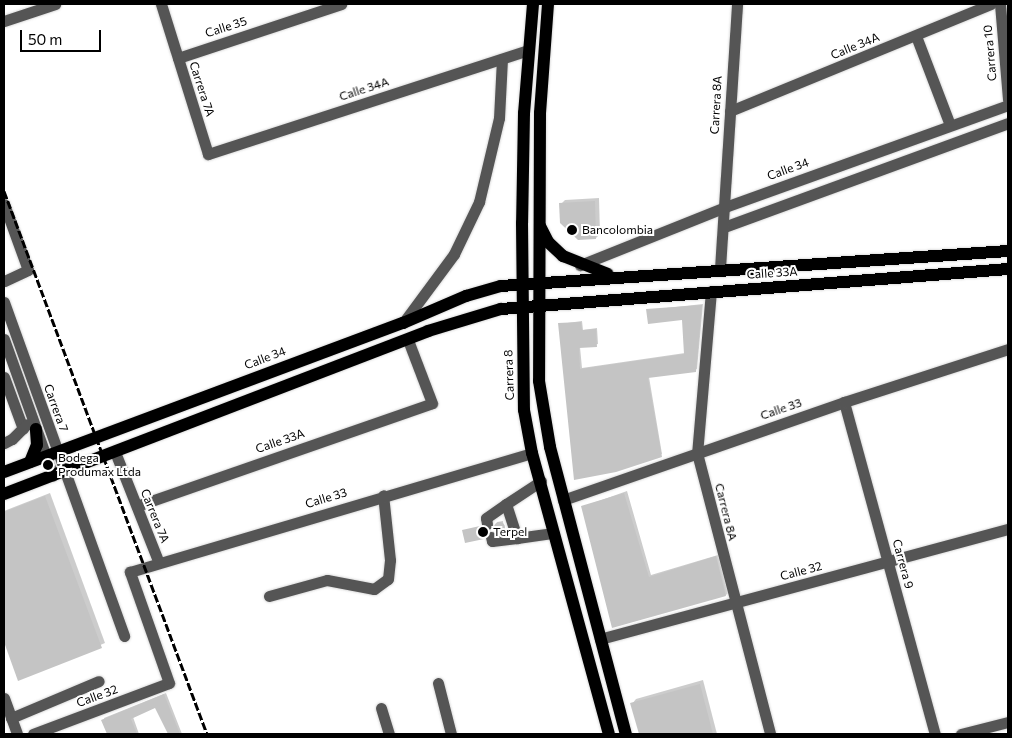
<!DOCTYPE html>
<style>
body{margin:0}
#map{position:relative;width:1012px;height:738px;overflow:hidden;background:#fff;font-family:Commissioner,sans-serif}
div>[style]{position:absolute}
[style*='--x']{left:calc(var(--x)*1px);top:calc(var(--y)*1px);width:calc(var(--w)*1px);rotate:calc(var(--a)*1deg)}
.shadow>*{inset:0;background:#0003}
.building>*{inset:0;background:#c4c4c4}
.round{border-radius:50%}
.roads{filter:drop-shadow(0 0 1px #dbdbdb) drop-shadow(0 0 1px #dbdbdb)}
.minor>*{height:11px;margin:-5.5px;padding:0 5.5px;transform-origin:5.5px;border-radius:5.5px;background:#555}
.major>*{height:12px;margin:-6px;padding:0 6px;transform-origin:6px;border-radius:6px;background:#000}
.rail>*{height:3px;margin-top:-1.5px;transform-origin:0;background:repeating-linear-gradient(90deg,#000 0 8px,transparent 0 10.5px)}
.dots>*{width:14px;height:14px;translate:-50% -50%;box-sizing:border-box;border:2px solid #fff;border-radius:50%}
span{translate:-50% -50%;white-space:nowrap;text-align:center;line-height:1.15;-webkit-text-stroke:4px #fff;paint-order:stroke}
.street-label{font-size:12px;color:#000}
.poi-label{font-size:12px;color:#000}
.left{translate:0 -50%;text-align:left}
.frame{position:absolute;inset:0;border:5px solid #000;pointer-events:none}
.scale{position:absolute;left:20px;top:30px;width:81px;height:22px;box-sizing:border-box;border:2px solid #000;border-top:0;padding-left:6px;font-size:15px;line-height:18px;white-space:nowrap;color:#000;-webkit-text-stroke:4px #fff;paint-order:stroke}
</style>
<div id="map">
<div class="shadow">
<div style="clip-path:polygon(599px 198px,600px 234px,596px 238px,561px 204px,565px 200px)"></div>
<div style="clip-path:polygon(703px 304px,697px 369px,649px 377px,662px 454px,615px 471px,560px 324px,582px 321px,583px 330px,597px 328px,598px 344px,580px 347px,582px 368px,685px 353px,683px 318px,648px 310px)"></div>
<div style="clip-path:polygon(627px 491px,651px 575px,718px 555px,728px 593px,726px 595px,613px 626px,582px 507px)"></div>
<div style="clip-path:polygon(50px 493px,105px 643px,19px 679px,4px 638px,4px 511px)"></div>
<div style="clip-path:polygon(503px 521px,504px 531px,493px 529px,497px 522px)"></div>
<div style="clip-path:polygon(703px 680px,717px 734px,640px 734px,632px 704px,636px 699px)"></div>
<div style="clip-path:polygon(166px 693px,182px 734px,169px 734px,156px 707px,133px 717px,139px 734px,108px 734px,104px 718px)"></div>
</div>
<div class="building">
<div style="clip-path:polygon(595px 201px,596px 239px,578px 240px,560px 223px,559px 203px)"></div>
<div style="clip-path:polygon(702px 305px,696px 372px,648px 378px,662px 457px,616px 472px,574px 480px,558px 323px,581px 322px,582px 330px,596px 329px,597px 347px,579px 348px,580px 369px,684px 354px,682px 320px,648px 324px,646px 309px)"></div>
<div style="clip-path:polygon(624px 493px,649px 577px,716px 556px,726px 596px,612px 628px,581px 506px)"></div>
<div style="clip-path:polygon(45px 496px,102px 648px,18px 681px,4px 642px,4px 512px)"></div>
<div class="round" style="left:493.5px;top:521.5px;width:11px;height:11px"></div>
<div style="clip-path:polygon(480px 526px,486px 531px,484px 539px,465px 543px,462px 530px)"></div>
<div style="clip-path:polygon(700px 684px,713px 734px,639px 734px,630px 703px)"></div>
<div style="clip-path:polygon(164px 694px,180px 734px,168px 734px,155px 708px,131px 719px,137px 734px,107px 734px,101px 720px)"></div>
</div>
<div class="roads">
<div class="minor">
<div style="--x:161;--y:4;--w:157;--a:72.6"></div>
<div style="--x:208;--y:154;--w:337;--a:-18"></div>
<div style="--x:1000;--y:4;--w:96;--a:85.2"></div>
<div style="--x:4;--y:21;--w:54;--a:-18.4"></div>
<div style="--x:916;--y:36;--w:95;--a:69.1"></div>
<div style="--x:178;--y:58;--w:172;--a:-18.3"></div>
<div style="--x:730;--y:111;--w:282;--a:-22.3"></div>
<div style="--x:4;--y:204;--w:70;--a:70"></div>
<div style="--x:28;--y:270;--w:26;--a:155"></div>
<div style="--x:724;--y:227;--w:302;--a:-20.1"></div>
<div style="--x:580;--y:265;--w:156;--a:-21.8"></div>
<div style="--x:725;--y:207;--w:301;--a:-19.8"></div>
<div style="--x:720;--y:268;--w:265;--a:-86.3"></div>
<div style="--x:711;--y:291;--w:163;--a:94.9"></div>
<div style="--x:697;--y:453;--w:290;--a:75.4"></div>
<div style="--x:4;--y:302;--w:355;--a:70.2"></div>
<div style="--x:403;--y:323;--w:86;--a:-53.5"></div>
<div style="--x:454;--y:254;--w:58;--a:-64.3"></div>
<div style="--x:479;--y:202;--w:86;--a:-76.6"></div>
<div style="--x:499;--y:118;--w:59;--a:-87.1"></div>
<div style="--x:4;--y:339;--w:145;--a:70.3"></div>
<div style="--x:4;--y:377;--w:55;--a:69.9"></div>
<div style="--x:844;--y:402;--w:344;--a:74.7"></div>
<div style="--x:4;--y:443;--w:9;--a:-27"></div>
<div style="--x:12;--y:439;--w:21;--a:-45"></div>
<div style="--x:115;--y:452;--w:119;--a:68.4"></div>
<div style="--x:541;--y:481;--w:42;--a:146.7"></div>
<div style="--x:506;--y:504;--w:36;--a:72"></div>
<div style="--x:517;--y:538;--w:37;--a:-8"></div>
<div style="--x:563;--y:500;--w:298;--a:-19.2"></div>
<div style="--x:844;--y:402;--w:172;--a:-17.9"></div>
<div style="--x:137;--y:506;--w:312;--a:-19.2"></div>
<div style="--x:432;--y:403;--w:67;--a:-110.9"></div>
<div style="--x:487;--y:524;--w:6;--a:-99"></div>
<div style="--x:486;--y:518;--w:24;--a:-35"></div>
<div style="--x:491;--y:537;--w:4;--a:76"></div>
<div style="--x:492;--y:541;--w:25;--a:-7"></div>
<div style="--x:269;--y:596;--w:60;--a:-15.4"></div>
<div style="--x:327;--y:580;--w:48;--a:10.8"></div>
<div style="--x:374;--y:589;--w:17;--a:-36"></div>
<div style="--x:388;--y:579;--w:19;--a:-84"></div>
<div style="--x:390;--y:560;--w:65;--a:-96.1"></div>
<div style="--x:600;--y:639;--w:423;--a:-15.1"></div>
<div style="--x:438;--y:683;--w:53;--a:75.7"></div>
<div style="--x:4;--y:698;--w:38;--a:70"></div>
<div style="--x:381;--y:708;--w:27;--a:73"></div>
<div style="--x:11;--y:718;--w:95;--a:-22.8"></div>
<div style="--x:33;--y:734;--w:145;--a:-20.6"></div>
<div style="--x:169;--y:683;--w:118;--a:-109.4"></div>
<div style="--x:130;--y:572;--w:419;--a:-16.5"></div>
<div style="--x:961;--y:734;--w:49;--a:-14.3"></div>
</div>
<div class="major">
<div style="--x:533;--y:4;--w:109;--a:94.7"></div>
<div style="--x:524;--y:113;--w:110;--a:91"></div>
<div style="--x:522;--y:223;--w:187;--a:89.4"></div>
<div style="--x:524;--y:410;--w:44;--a:79.5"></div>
<div style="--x:532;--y:453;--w:291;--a:74.7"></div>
<div style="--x:548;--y:4;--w:109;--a:94.2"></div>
<div style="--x:540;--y:113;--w:268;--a:90.2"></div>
<div style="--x:539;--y:381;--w:67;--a:80.5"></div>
<div style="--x:550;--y:447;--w:297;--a:75.2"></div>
<div style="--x:540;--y:226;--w:18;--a:63"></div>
<div style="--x:548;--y:242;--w:21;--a:43"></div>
<div style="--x:563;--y:256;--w:48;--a:21.8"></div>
<div style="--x:30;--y:462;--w:18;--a:-68"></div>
<div style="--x:37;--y:445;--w:16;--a:-94"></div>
<div style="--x:4;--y:472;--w:426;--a:-20.5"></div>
<div style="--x:403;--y:323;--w:69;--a:-23.2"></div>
<div style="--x:466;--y:296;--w:36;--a:-16"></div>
<div style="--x:501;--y:286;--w:508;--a:-3.95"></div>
<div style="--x:4;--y:494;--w:454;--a:-21"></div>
<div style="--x:428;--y:331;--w:76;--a:-16.8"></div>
<div style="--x:501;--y:309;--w:509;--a:-4.51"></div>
</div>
</div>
<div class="rail">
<div style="--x:4;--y:191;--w:580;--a:69.5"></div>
</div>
<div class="dots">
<div style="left:572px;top:230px;background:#000"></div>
<div style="left:48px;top:465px;background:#000"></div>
<div style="left:483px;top:532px;background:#000"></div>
</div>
<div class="street-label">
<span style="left:226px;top:27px;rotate:-18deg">Calle 35</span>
<span style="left:855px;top:46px;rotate:-22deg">Calle 34A</span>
<span style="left:990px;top:53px;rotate:-95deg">Carrera 10</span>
<span style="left:202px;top:89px;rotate:72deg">Carrera 7A</span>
<span style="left:364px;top:89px;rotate:-18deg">Calle 34A</span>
<span style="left:716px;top:105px;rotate:-87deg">Carrera 8A</span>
<span style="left:788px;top:169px;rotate:-20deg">Calle 34</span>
<span style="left:772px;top:273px;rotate:-4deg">Calle 33A</span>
<span style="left:265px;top:358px;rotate:-21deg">Calle 34</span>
<span style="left:509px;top:375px;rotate:-92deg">Carrera 8</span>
<span style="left:56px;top:408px;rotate:70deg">Carrera 7</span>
<span style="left:781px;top:409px;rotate:-19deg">Calle 33</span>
<span style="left:280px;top:441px;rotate:-19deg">Calle 33A</span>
<span style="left:326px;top:498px;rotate:-17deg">Calle 33</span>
<span style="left:726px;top:512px;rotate:76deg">Carrera 8A</span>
<span style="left:155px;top:516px;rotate:68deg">Carrera 7A</span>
<span style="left:903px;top:564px;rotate:75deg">Carrera 9</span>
<span style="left:801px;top:571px;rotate:-15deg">Calle 32</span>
<span style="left:97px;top:696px;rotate:-20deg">Calle 32</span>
</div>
<div class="poi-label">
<span class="left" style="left:582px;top:230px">Bancolombia</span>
<span class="left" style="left:58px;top:465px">Bodega<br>Produmax Ltda</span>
<span class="left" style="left:493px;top:532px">Terpel</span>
</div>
<div class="frame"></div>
<div class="scale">50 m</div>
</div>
